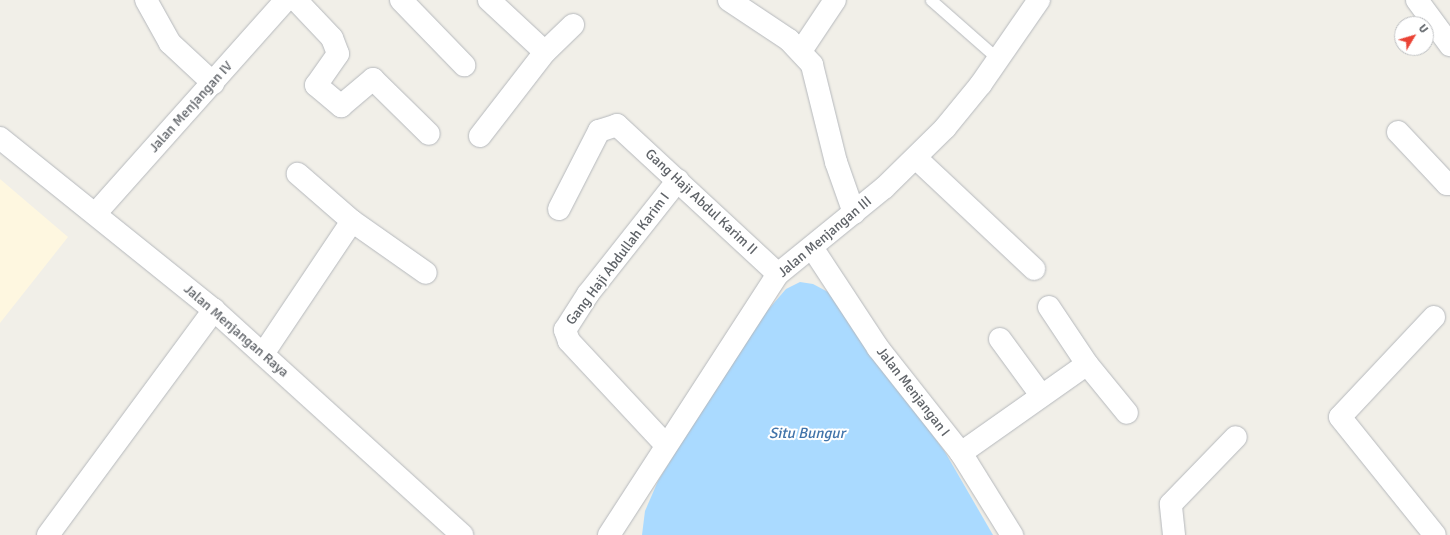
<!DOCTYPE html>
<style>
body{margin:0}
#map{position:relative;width:1450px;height:535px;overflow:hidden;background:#f1efe8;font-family:Signika,sans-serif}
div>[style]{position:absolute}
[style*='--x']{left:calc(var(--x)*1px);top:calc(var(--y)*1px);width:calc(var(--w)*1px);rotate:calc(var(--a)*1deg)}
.commercial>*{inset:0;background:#fef7e0}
.water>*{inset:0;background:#aadaff}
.roads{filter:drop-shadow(0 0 1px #b5b8bc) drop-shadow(0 0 1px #b5b8bc)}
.lane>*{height:11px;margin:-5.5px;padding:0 5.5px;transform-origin:5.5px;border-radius:5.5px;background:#fff}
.street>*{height:22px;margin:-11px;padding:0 11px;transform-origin:11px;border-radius:11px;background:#fff}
.secondary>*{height:22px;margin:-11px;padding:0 11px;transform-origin:11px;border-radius:11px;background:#fff}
span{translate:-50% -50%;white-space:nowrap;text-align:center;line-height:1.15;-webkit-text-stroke:4px #fff;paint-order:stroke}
.street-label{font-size:14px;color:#5f6368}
.water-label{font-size:15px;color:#4174aa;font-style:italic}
.north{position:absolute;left:1394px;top:16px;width:40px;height:40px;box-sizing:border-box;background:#fff;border:1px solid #bfc1c3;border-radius:50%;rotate:52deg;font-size:11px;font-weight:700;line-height:16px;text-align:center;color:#5f6368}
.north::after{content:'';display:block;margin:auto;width:14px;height:18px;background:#ea4335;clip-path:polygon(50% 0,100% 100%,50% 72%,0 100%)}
</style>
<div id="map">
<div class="commercial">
<div style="clip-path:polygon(0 179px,68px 237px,0 323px)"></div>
</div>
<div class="water">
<div style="clip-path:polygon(800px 282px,813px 284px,828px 292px,841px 309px,945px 452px,993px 535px,642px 535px,645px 511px,658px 481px,678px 448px,760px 319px,786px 289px)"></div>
</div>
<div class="roads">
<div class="lane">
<div style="--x:931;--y:0;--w:89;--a:41.4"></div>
</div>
<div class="street">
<div style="--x:146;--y:0;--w:49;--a:60.8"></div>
<div style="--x:170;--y:43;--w:59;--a:42.9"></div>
<div style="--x:296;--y:0;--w:52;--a:46.5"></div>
<div style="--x:332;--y:38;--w:17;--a:69"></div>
<div style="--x:338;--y:54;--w:38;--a:125"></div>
<div style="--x:316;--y:85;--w:33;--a:40"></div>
<div style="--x:341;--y:106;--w:42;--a:-40.2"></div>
<div style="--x:373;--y:79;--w:78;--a:44.5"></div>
<div style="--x:401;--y:0;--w:91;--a:45.9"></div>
<div style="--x:489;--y:0;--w:76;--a:42.9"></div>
<div style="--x:729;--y:0;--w:72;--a:33.7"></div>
<div style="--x:789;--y:40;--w:34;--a:47"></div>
<div style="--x:812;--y:65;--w:100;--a:76.1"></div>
<div style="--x:836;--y:162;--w:54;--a:70.6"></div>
<div style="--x:1417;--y:0;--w:56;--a:53.7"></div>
<div style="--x:801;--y:51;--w:61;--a:-56.3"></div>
<div style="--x:1398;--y:132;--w:71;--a:46.7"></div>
<div style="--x:1447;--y:184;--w:3;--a:0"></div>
<div style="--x:480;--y:136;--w:106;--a:-52.3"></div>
<div style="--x:545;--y:52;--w:39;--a:-44"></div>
<div style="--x:916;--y:158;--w:162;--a:43.2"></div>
<div style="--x:559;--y:209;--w:88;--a:-62.9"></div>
<div style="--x:599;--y:131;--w:19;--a:-18"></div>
<div style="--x:617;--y:125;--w:219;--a:42.8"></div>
<div style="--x:96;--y:213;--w:285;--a:-48.3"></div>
<div style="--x:352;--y:221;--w:90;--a:35.1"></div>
<div style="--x:813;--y:249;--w:118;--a:56.7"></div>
<div style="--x:878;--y:348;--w:134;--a:51.7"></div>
<div style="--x:961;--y:453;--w:97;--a:58.1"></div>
<div style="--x:1049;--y:307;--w:69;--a:56.3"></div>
<div style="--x:1087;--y:364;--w:63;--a:50.8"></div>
<div style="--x:1434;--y:317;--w:137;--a:133.2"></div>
<div style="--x:1340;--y:417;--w:151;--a:51.2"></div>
<div style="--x:1000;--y:339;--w:69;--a:53.8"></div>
<div style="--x:263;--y:354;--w:160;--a:-56.2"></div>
<div style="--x:352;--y:221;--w:72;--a:-139"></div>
<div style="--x:665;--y:444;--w:141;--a:-133"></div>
<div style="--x:569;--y:341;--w:12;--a:-110"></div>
<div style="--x:565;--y:330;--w:43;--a:-57.4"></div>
<div style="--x:588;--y:294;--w:145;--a:-51.7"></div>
<div style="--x:961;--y:453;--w:154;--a:-35.2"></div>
<div style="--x:48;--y:535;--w:280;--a:-53.6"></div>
<div style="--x:609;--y:535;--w:311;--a:-57.1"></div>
<div style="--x:778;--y:274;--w:136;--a:-39.1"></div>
<div style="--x:884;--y:188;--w:86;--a:-44.5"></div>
<div style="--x:945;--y:128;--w:57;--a:-50.7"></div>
<div style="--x:981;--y:84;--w:102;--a:-55.4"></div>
<div style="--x:1174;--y:535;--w:31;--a:-96"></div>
<div style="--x:1171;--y:504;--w:93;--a:-45.9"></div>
</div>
<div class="secondary">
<div style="--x:0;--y:138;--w:275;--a:38.8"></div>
<div style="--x:214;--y:310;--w:335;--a:42.2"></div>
</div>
</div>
<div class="street-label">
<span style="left:191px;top:107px;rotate:-48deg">Jalan Menjangan IV</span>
<span style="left:701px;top:202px;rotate:43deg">Gang Haji Abdul Karim II</span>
<span style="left:825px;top:237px;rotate:-40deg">Jalan Menjangan III</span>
<span style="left:618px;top:259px;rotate:-53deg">Gang Haji Abdullah Karim I</span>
<span style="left:236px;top:331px;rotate:41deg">Jalan Menjangan Raya</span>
<span style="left:913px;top:392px;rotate:52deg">Jalan Menjangan I</span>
</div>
<div class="water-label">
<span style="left:807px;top:434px">Situ Bungur</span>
</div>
<div class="north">U</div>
</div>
